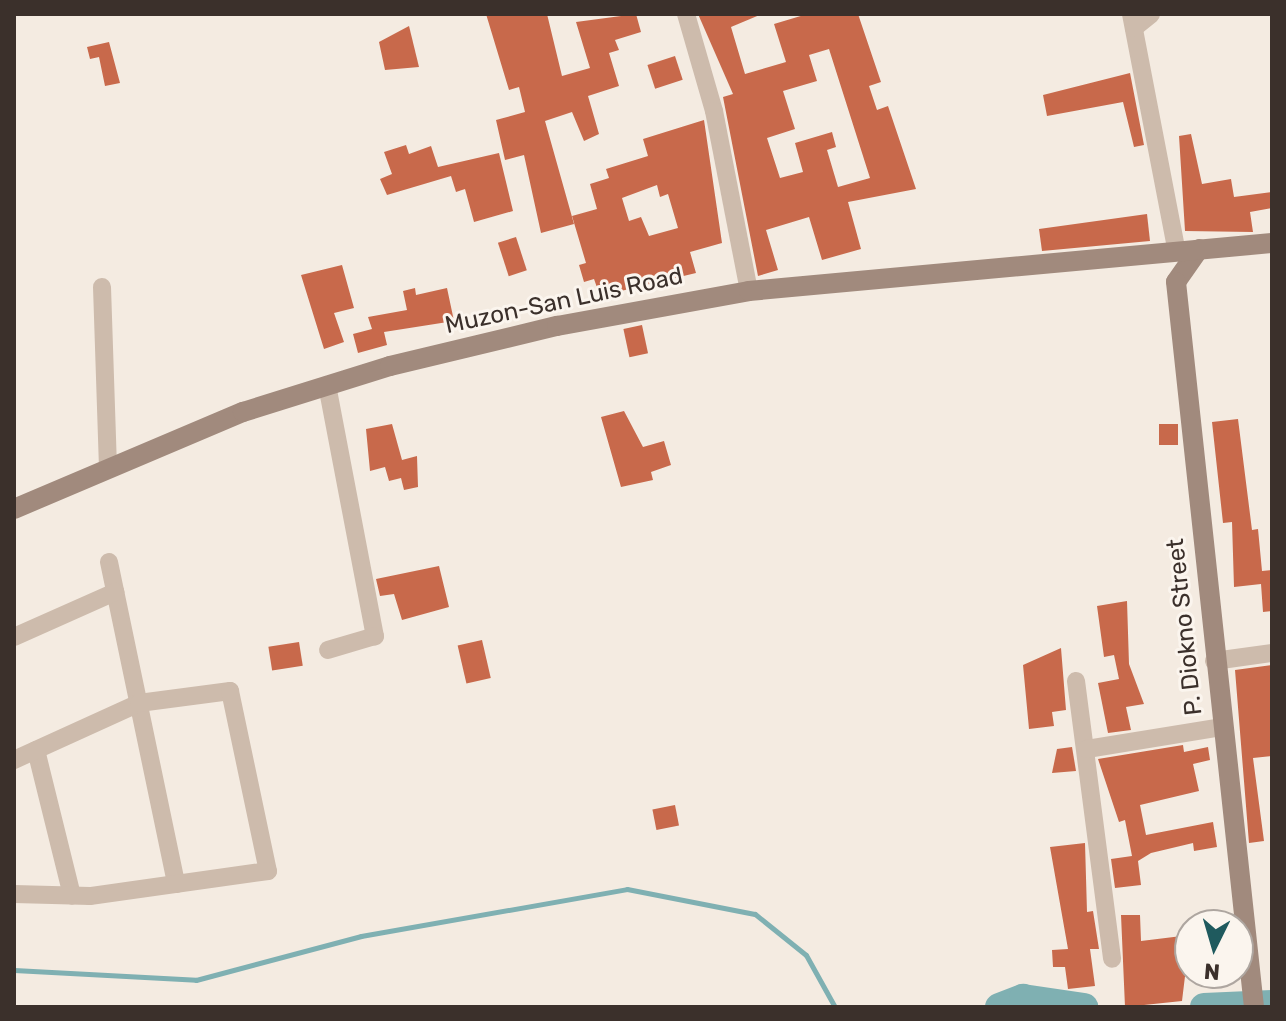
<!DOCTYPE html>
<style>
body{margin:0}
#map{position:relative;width:1286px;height:1021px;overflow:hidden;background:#f4ebe1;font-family:Rubik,sans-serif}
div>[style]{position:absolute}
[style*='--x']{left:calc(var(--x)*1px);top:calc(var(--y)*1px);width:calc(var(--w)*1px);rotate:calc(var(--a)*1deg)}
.stream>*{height:5px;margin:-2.5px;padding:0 2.5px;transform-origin:2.5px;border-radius:2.5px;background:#7fb0b2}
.river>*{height:28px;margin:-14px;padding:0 14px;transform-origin:14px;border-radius:14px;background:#7fb0b2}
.building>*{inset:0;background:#c8694b;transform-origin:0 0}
.street>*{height:18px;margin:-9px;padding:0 9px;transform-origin:9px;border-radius:9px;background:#cdbbac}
.secondary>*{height:20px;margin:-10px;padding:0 10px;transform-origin:10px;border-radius:10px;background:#a18a7d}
span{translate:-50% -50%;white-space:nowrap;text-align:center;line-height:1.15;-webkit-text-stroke:6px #fbf5ee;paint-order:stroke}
.street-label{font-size:24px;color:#3b302b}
.frame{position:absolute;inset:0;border:16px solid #3b302b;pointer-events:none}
.north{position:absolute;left:1174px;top:909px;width:80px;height:80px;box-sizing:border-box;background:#fbf5ee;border:2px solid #aea6a0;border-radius:50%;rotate:185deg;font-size:22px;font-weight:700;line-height:32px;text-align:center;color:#3b302b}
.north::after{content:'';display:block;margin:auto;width:28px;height:36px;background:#1f5a5e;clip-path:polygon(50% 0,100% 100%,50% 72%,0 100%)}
</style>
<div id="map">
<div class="stream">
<div style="--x:14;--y:970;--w:182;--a:3.1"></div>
<div style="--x:196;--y:980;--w:171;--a:-14.9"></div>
<div style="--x:361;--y:936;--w:270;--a:-10"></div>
<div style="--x:627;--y:889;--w:130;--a:11.1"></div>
<div style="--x:755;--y:914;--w:65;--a:38.8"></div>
<div style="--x:806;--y:955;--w:60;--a:60.9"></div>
</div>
<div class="river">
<div style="--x:999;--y:1007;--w:26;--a:-21"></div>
<div style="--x:1023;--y:998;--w:62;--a:8.4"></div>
<div style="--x:1204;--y:1007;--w:68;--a:-2.5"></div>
</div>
<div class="building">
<div style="clip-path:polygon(486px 14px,547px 14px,562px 76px,590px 68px,576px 22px,636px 14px,641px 32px,615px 40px,619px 50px,609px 53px,619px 86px,588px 96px,599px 134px,584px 141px,572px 112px,545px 121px,574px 224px,541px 233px,524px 155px,505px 160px,496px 120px,525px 112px,519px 87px,509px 90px)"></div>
<div style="clip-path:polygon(evenodd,698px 14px,762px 14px,731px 27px,745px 74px,786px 62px,774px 24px,804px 15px,858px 14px,881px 82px,869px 86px,877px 110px,888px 106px,916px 189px,848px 202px,861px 249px,822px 260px,809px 217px,766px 230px,778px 270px,758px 276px,723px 97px,733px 94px,698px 14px,829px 49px,870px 178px,838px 187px,827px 150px,836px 147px,832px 132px,795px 143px,803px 172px,780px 178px,767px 138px,795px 129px,783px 91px,817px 81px,809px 55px,829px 49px)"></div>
<div style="clip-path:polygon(409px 26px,419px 67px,385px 70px,379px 42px)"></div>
<div style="clip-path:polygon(109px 42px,120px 83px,105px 86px,99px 57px,90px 59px,87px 47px)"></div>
<div style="left:675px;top:56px;width:25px;height:29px;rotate:72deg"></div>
<div style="clip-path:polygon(1130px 73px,1144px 145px,1134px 147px,1123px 102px,1047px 116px,1043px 95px)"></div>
<div style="clip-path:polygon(evenodd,704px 120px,722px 243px,690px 252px,696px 273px,600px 296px,594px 279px,584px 282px,579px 265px,586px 263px,572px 216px,597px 209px,590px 184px,609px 178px,606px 169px,648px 156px,643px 139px,704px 120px,657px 185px,660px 197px,668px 194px,678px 228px,649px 236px,641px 217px,629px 221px,622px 198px,657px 185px)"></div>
<div style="clip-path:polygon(1191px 134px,1202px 184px,1231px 179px,1234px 197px,1272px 192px,1272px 208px,1250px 212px,1253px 232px,1185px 231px,1179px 136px)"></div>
<div style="clip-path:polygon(406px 145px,409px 154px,431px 146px,438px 167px,499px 153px,513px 211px,474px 222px,465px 189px,456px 192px,451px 176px,387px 195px,380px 179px,392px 174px,384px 152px)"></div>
<div style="clip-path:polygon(1147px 214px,1150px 241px,1042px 251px,1039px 229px)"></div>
<div style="left:516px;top:237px;width:35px;height:19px;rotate:72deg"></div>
<div style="clip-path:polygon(342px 265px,354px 308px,334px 313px,344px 342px,324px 349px,301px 275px)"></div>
<div style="clip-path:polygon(415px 288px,416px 295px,447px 288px,454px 321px,384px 332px,387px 345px,358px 353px,353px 334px,372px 329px,368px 317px,407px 310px,403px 291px)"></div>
<div style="left:642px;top:325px;width:29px;height:19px;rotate:78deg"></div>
<div style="clip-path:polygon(624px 411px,643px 447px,664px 441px,671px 465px,651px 472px,653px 480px,621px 487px,601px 417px)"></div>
<div style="clip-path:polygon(1238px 419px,1252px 530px,1258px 529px,1262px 571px,1272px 570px,1272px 611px,1263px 612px,1261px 584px,1234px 587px,1232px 522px,1223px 523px,1212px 422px)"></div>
<div style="clip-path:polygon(392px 424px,402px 460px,417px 456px,418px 487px,404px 490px,401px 478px,389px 481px,385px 467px,370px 471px,366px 429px)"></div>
<div style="left:1159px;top:424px;width:19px;height:21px"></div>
<div style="clip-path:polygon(439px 566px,449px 607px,402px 620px,394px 594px,380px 596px,376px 579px)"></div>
<div style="clip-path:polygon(1127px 601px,1129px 664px,1144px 704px,1126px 707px,1131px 730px,1108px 733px,1098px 683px,1119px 679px,1114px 655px,1104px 657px,1097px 606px)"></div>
<div style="left:482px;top:640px;width:39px;height:25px;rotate:77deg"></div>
<div style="left:299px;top:642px;width:24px;height:31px;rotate:81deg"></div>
<div style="clip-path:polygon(1061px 648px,1066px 710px,1052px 712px,1054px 726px,1029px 729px,1023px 665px)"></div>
<div style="clip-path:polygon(1272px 665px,1272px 756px,1253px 758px,1264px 841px,1249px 843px,1235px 670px)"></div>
<div style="clip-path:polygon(1183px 745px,1184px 752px,1208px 747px,1210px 760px,1193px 764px,1199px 791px,1140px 805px,1146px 835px,1213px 822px,1217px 847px,1194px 851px,1193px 843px,1151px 853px,1138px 861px,1141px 885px,1115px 888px,1111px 859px,1132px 856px,1125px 820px,1119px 822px,1098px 759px)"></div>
<div style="clip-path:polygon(1072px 747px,1076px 771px,1052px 773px,1057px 749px)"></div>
<div style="left:675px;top:805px;width:21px;height:23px;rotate:79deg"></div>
<div style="clip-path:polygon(1085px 843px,1087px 912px,1093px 911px,1099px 949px,1090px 949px,1095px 986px,1068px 989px,1065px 967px,1053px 967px,1052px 950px,1068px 949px,1050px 847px)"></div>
<div style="clip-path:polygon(1121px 915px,1140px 915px,1141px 941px,1190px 935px,1182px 1001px,1125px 1007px)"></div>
</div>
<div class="street">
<div style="--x:686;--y:14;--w:101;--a:73.9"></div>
<div style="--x:714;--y:111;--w:183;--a:79"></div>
<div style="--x:1131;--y:14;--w:242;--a:79.1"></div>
<div style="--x:1134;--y:28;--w:22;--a:-39"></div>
<div style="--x:102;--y:287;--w:179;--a:88.1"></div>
<div style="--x:327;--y:385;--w:256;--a:79.2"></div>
<div style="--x:375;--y:636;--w:49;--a:163.4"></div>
<div style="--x:109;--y:562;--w:329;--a:78.2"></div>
<div style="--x:14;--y:637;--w:111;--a:-24"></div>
<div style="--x:1214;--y:661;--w:59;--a:-7.9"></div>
<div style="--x:1076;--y:681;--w:280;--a:82.6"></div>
<div style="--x:1087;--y:749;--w:136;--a:-9.3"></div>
<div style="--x:36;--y:750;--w:150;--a:76.1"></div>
<div style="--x:14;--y:760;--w:137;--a:-24.5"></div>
<div style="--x:139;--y:703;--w:92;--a:-7.5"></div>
<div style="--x:230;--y:691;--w:184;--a:78.1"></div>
<div style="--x:268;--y:871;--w:180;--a:172"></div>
<div style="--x:90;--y:896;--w:76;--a:-178.5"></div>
</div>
<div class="secondary">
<div style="--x:1199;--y:249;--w:40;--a:124.9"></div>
<div style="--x:1176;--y:282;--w:729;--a:83.86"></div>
<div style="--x:14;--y:509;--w:249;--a:-23"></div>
<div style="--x:243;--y:412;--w:154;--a:-17.4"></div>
<div style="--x:390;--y:366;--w:172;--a:-13.5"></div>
<div style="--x:557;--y:326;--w:195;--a:-10.3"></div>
<div style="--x:749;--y:291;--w:525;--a:-5.24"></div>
</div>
<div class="street-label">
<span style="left:564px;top:301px;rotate:-12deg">Muzon-San Luis Road</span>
<span style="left:1185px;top:627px;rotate:-96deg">P. Diokno Street</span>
</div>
<div class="frame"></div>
<div class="north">N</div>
</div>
